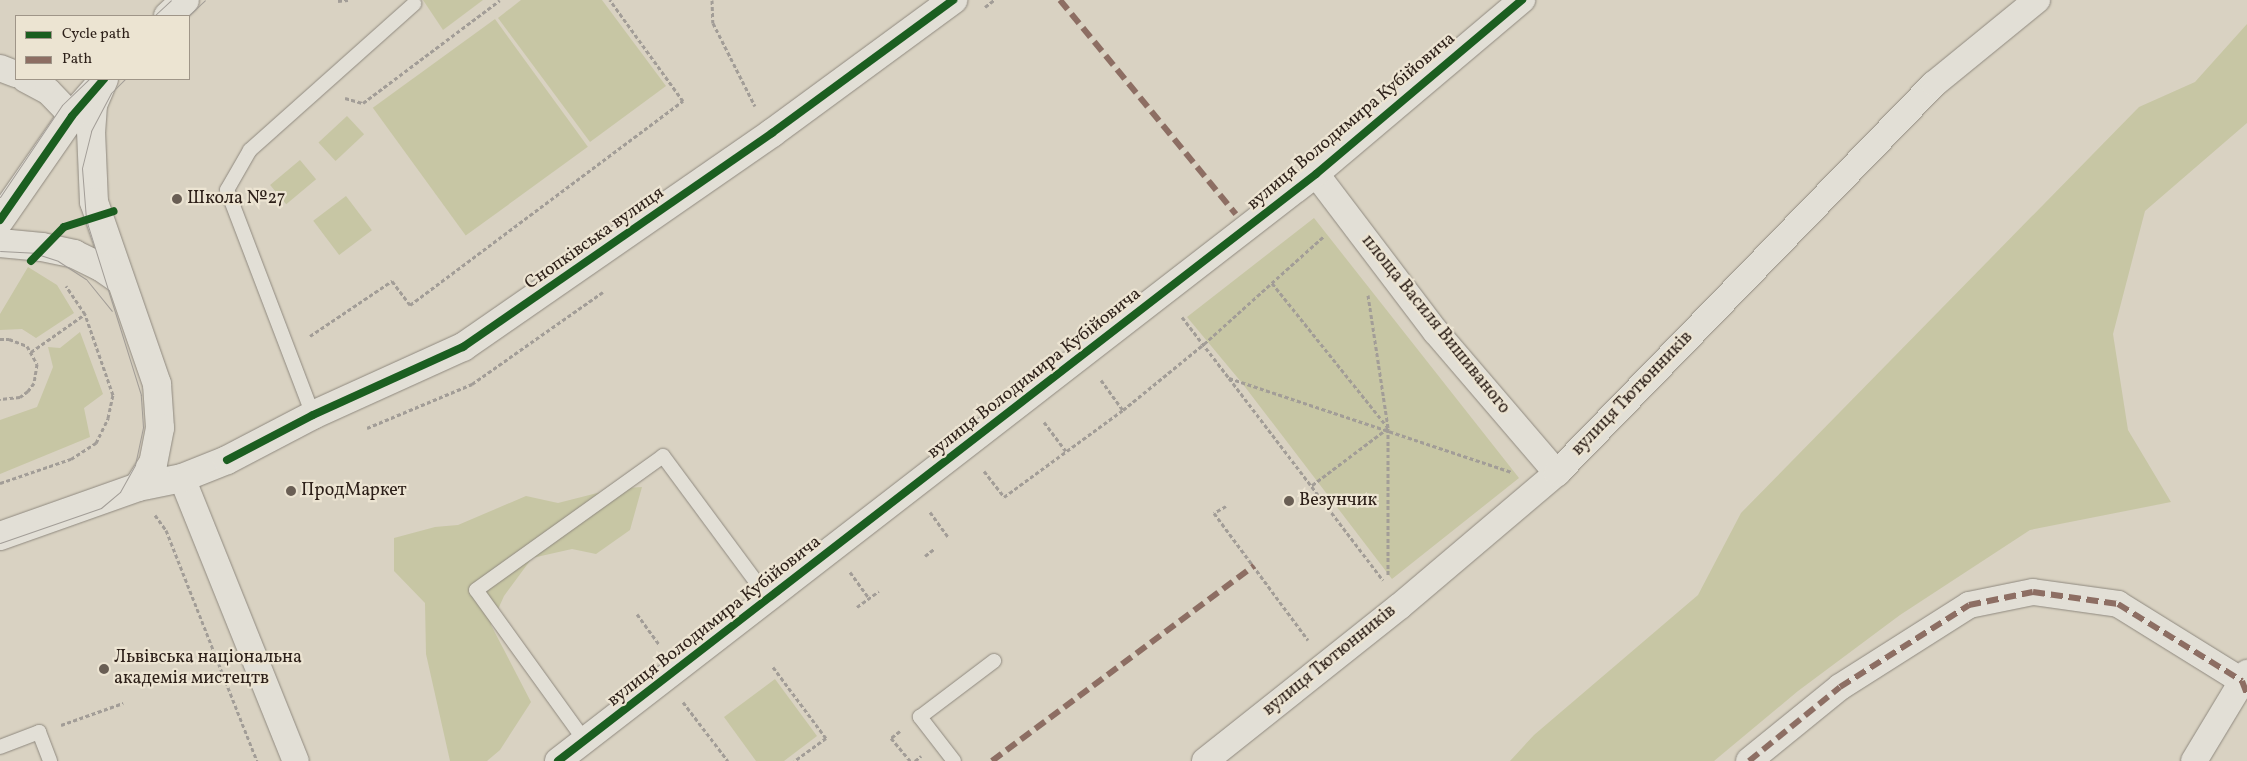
<!DOCTYPE html>
<meta charset="utf-8">
<style>
body{margin:0}
#map{position:relative;width:2247px;height:761px;overflow:hidden;background:#d9d2c2;font-family:Vollkorn,serif}
div>[style]{position:absolute}
[style*='--x']{left:calc(var(--x)*1px);top:calc(var(--y)*1px);width:calc(var(--w)*1px);rotate:calc(var(--a)*1deg)}
.green>*{inset:0;background:#c7c6a4;transform-origin:0 0}
.path>*{height:3px;margin-top:-1.5px;transform-origin:0;background:repeating-linear-gradient(90deg,#a29d97 0 4px,transparent 0 6.5px)}
.roads{filter:drop-shadow(0 0 1px #8f897f) drop-shadow(0 0 1px #8f897f)}
.lane>*{height:14px;margin:-7px;padding:0 7px;transform-origin:7px;border-radius:7px;background:#e2dfd6}
.street>*{height:26px;margin:-13px;padding:0 13px;transform-origin:13px;border-radius:13px;background:#e2dfd6}
.secondary>*{height:28px;margin:-14px;padding:0 14px;transform-origin:14px;border-radius:14px;background:#e2dfd6}
.tram>*{height:1px;margin:-0.5px;padding:0 0.5px;transform-origin:0.5px;border-radius:0.5px;background:#a29d97}
.quiet>*{height:6px;margin-top:-3px;transform-origin:0;background:repeating-linear-gradient(90deg,#8d6e63 0 12px,transparent 0 18px)}
.cycleway>*{height:8px;margin:-4px;padding:0 4px;transform-origin:4px;border-radius:4px;background:#1b5e20}
.dots>*{width:14px;height:14px;translate:-50% -50%;box-sizing:border-box;border:2px solid #ece4d2;border-radius:50%}
span{translate:-50% -50%;white-space:nowrap;text-align:center;line-height:1.15;-webkit-text-stroke:4.5px #ece4d2;paint-order:stroke}
.street-label{font-size:18px;color:#2c1f18}
.poi-label{font-size:18px;color:#2c1f18}
.left{translate:0 -50%;text-align:left}
.legend{position:absolute;left:15px;top:15px;width:175px;height:65px;box-sizing:border-box;background:#ece4d2;border:1px solid #9f9588;margin:0;padding:6px 9px;list-style:none;font-size:15px;color:#2c1f18}
.legend li{display:flex;align-items:center;gap:10px;height:25px}
.legend b{width:25px;border:1px solid #9f9588}
</style>
<div id="map">
<div class="green">
<div style="clip-path:polygon(423px 0,483px 0,443px 30px)"></div>
<div style="clip-path:polygon(521px 0,602px 0,666px 86px,590px 142px,498px 18px)"></div>
<div style="left:495px;top:19px;width:158px;height:151px;rotate:54deg"></div>
<div style="clip-path:polygon(2247px 24px,2247px 123px,2145px 211px,2113px 334px,2128px 430px,2171px 502px,2030px 530px,1900px 615px,1798px 691px,1714px 761px,1510px 761px,1534px 735px,1698px 595px,1741px 513px,2139px 107px,2195px 82px)"></div>
<div style="left:347px;top:116px;width:25px;height:39px;rotate:47deg"></div>
<div style="left:300px;top:160px;width:25px;height:39px;rotate:50deg"></div>
<div style="left:346px;top:196px;width:43px;height:41px;rotate:53deg"></div>
<div style="clip-path:polygon(1314px 218px,1519px 478px,1392px 579px,1242px 383px,1187px 317px)"></div>
<div style="clip-path:polygon(28px 267px,57px 285px,74px 313px,36px 338px,22px 329px,0 330px,0 314px)"></div>
<div style="clip-path:polygon(80px 332px,103px 394px,84px 408px,90px 437px,0 474px,0 420px,37px 407px,53px 367px,48px 347px,60px 348px)"></div>
<div style="clip-path:polygon(642px 487px,630px 530px,596px 554px,572px 549px,532px 558px,504px 596px,491px 625px,531px 702px,500px 750px,487px 761px,450px 761px,426px 654px,425px 603px,394px 571px,394px 538px,435px 527px,458px 525px,526px 496px,558px 503px,613px 489px)"></div>
<div style="clip-path:polygon(775px 679px,817px 736px,784px 761px,756px 761px,724px 717px)"></div>
</div>
<div class="path">
<div style="--x:712;--y:0;--w:23;--a:88"></div>
<div style="--x:713;--y:23;--w:93;--a:63.2"></div>
<div style="--x:338;--y:1;--w:10;--a:-6"></div>
<div style="--x:985;--y:7;--w:11;--a:-38"></div>
<div style="--x:345;--y:98;--w:19;--a:16"></div>
<div style="--x:363;--y:103;--w:171;--a:-36.9"></div>
<div style="--x:1272;--y:283;--w:186;--a:51.3"></div>
<div style="--x:1388;--y:428;--w:96;--a:143"></div>
<div style="--x:1368;--y:295;--w:134;--a:81.4"></div>
<div style="--x:1388;--y:428;--w:147;--a:90"></div>
<div style="--x:1182;--y:317;--w:77;--a:52.4"></div>
<div style="--x:1229;--y:378;--w:297;--a:18.4"></div>
<div style="--x:310;--y:336;--w:99;--a:-33.9"></div>
<div style="--x:392;--y:281;--w:30;--a:53"></div>
<div style="--x:410;--y:305;--w:341;--a:-36.8"></div>
<div style="--x:683;--y:101;--w:125;--a:-125.9"></div>
<div style="--x:0;--y:339;--w:9;--a:0"></div>
<div style="--x:9;--y:339;--w:19;--a:21"></div>
<div style="--x:27;--y:346;--w:21;--a:61"></div>
<div style="--x:37;--y:364;--w:19;--a:99"></div>
<div style="--x:34;--y:383;--w:10;--a:127"></div>
<div style="--x:28;--y:391;--w:10;--a:143"></div>
<div style="--x:20;--y:397;--w:20;--a:174"></div>
<div style="--x:31;--y:352;--w:66;--a:-35.1"></div>
<div style="--x:85;--y:314;--w:34;--a:-124"></div>
<div style="--x:1229;--y:378;--w:254;--a:52.7"></div>
<div style="--x:1101;--y:380;--w:37;--a:54"></div>
<div style="--x:1044;--y:422;--w:36;--a:53"></div>
<div style="--x:367;--y:428;--w:114;--a:-22.7"></div>
<div style="--x:472;--y:384;--w:160;--a:-35.1"></div>
<div style="--x:984;--y:471;--w:33;--a:52"></div>
<div style="--x:1004;--y:497;--w:147;--a:-36.2"></div>
<div style="--x:1123;--y:410;--w:104;--a:-39.2"></div>
<div style="--x:1204;--y:344;--w:161;--a:-42"></div>
<div style="--x:0;--y:483;--w:75;--a:-18.7"></div>
<div style="--x:71;--y:459;--w:30;--a:-33"></div>
<div style="--x:96;--y:443;--w:28;--a:-64"></div>
<div style="--x:108;--y:418;--w:24;--a:-78"></div>
<div style="--x:113;--y:395;--w:86;--a:-109.1"></div>
<div style="--x:1226;--y:506;--w:14;--a:150"></div>
<div style="--x:1214;--y:513;--w:158;--a:53.5"></div>
<div style="--x:930;--y:512;--w:32;--a:54"></div>
<div style="--x:155;--y:515;--w:19;--a:54"></div>
<div style="--x:166;--y:530;--w:248;--a:68.5"></div>
<div style="--x:925;--y:556;--w:11;--a:-38"></div>
<div style="--x:850;--y:572;--w:32;--a:54"></div>
<div style="--x:857;--y:607;--w:27;--a:-36"></div>
<div style="--x:637;--y:614;--w:37;--a:54"></div>
<div style="--x:773;--y:667;--w:89;--a:53.3"></div>
<div style="--x:826;--y:738;--w:39;--a:144"></div>
<div style="--x:683;--y:702;--w:74;--a:52.7"></div>
<div style="--x:61;--y:725;--w:66;--a:-19.5"></div>
<div style="--x:900;--y:731;--w:11;--a:142"></div>
<div style="--x:891;--y:738;--w:30;--a:50"></div>
<div style="--x:915;--y:761;--w:8;--a:-40"></div>
</div>
<div class="roads">
<div class="lane">
<div style="--x:313;--y:415;--w:241;--a:-110.9"></div>
<div style="--x:227;--y:190;--w:46;--a:-60.1"></div>
<div style="--x:250;--y:150;--w:220;--a:-41.7"></div>
<div style="--x:585;--y:741;--w:186;--a:-125.8"></div>
<div style="--x:476;--y:590;--w:230;--a:-35.6"></div>
<div style="--x:663;--y:456;--w:178;--a:53.5"></div>
<div style="--x:0;--y:747;--w:42;--a:-21"></div>
<div style="--x:39;--y:732;--w:31;--a:69"></div>
<div style="--x:954;--y:761;--w:56;--a:-127.7"></div>
<div style="--x:920;--y:717;--w:93;--a:-37.1"></div>
</div>
<div class="street">
<div style="--x:0;--y:68;--w:17;--a:21"></div>
<div style="--x:25;--y:79;--w:26;--a:28"></div>
<div style="--x:48;--y:91;--w:35;--a:46"></div>
<div style="--x:1316;--y:174;--w:198;--a:52.8"></div>
<div style="--x:1436;--y:332;--w:186;--a:49.4"></div>
<div style="--x:182;--y:478;--w:305;--a:68.1"></div>
<div style="--x:558;--y:761;--w:959;--a:-37.75"></div>
<div style="--x:1316;--y:174;--w:270;--a:-40.2"></div>
<div style="--x:1205;--y:761;--w:249;--a:-38.5"></div>
<div style="--x:1400;--y:606;--w:206;--a:-40.3"></div>
<div style="--x:1557;--y:473;--w:542;--a:-45.9"></div>
<div style="--x:1934;--y:84;--w:133;--a:-39.2"></div>
<div style="--x:1749;--y:761;--w:117;--a:-39.1"></div>
<div style="--x:1840;--y:687;--w:153;--a:-32.4"></div>
<div style="--x:1969;--y:605;--w:65;--a:-11.5"></div>
<div style="--x:2033;--y:592;--w:86;--a:8"></div>
<div style="--x:2118;--y:604;--w:146;--a:31.8"></div>
<div style="--x:2194;--y:761;--w:103;--a:-58.9"></div>
</div>
<div class="secondary">
<div style="--x:168;--y:16;--w:23;--a:-43"></div>
<div style="--x:104;--y:79;--w:28;--a:113"></div>
<div style="--x:93;--y:105;--w:26;--a:94"></div>
<div style="--x:91;--y:131;--w:71;--a:87.6"></div>
<div style="--x:94;--y:202;--w:193;--a:70.9"></div>
<div style="--x:157;--y:384;--w:44;--a:86.1"></div>
<div style="--x:160;--y:428;--w:36;--a:101"></div>
<div style="--x:153;--y:463;--w:28;--a:122"></div>
<div style="--x:0;--y:220;--w:126;--a:-55.3"></div>
<div style="--x:72;--y:116;--w:40;--a:-49"></div>
<div style="--x:0;--y:243;--w:42;--a:5.4"></div>
<div style="--x:42;--y:247;--w:33;--a:12"></div>
<div style="--x:74;--y:254;--w:30;--a:26"></div>
<div style="--x:101;--y:267;--w:21;--a:35"></div>
<div style="--x:0;--y:536;--w:146;--a:-19.5"></div>
<div style="--x:138;--y:487;--w:45;--a:-11.6"></div>
<div style="--x:182;--y:478;--w:48;--a:-21.8"></div>
<div style="--x:227;--y:460;--w:97;--a:-27.6"></div>
<div style="--x:313;--y:415;--w:165;--a:-24.4"></div>
<div style="--x:463;--y:347;--w:376;--a:-34.7"></div>
<div style="--x:772;--y:133;--w:225;--a:-36.3"></div>
</div>
</div>
<div class="tram">
<div style="--x:154;--y:16;--w:23;--a:-43"></div>
<div style="--x:188;--y:16;--w:23;--a:-43"></div>
<div style="--x:0;--y:197;--w:111;--a:-56"></div>
<div style="--x:62;--y:105;--w:37;--a:-44"></div>
<div style="--x:0;--y:251;--w:34;--a:3"></div>
<div style="--x:34;--y:253;--w:25;--a:18"></div>
<div style="--x:58;--y:261;--w:33;--a:33"></div>
<div style="--x:86;--y:279;--w:41;--a:50.9"></div>
<div style="--x:0;--y:543;--w:107;--a:-19.1"></div>
<div style="--x:101;--y:508;--w:25;--a:-40"></div>
<div style="--x:120;--y:492;--w:31;--a:-61"></div>
<div style="--x:135;--y:465;--w:39;--a:-78"></div>
<div style="--x:143;--y:427;--w:32;--a:-94"></div>
<div style="--x:141;--y:395;--w:184;--a:-107.4"></div>
<div style="--x:86;--y:219;--w:51;--a:-94.5"></div>
<div style="--x:82;--y:168;--w:38;--a:-76"></div>
<div style="--x:91;--y:131;--w:43;--a:-62.2"></div>
<div style="--x:111;--y:93;--w:20;--a:-45"></div>
</div>
<div class="quiet">
<div style="--x:1060;--y:0;--w:277;--a:50.6"></div>
<div style="--x:992;--y:761;--w:327;--a:-36.7"></div>
<div style="--x:1749;--y:761;--w:117;--a:-39.1"></div>
<div style="--x:1840;--y:687;--w:153;--a:-32.4"></div>
<div style="--x:1969;--y:605;--w:65;--a:-11.5"></div>
<div style="--x:2033;--y:592;--w:86;--a:8"></div>
<div style="--x:2118;--y:604;--w:146;--a:31.8"></div>
<div style="--x:2242;--y:681;--w:14;--a:69"></div>
</div>
<div class="cycleway">
<div style="--x:0;--y:220;--w:126;--a:-55.3"></div>
<div style="--x:72;--y:116;--w:49;--a:-49.1"></div>
<div style="--x:31;--y:261;--w:47;--a:-45.9"></div>
<div style="--x:64;--y:227;--w:52;--a:-17.7"></div>
<div style="--x:227;--y:460;--w:97;--a:-27.6"></div>
<div style="--x:313;--y:415;--w:165;--a:-24.4"></div>
<div style="--x:463;--y:347;--w:376;--a:-34.7"></div>
<div style="--x:772;--y:133;--w:225;--a:-36.3"></div>
<div style="--x:558;--y:761;--w:959;--a:-37.75"></div>
<div style="--x:1316;--y:174;--w:270;--a:-40.2"></div>
</div>
<div class="dots">
<div style="left:177px;top:199px;background:#695e54"></div>
<div style="left:291px;top:491px;background:#695e54"></div>
<div style="left:1289px;top:501px;background:#695e54"></div>
<div style="left:104px;top:669px;background:#695e54"></div>
</div>
<div class="street-label">
<span style="left:1352px;top:122px;rotate:-40deg">вулиця Володимира Кубійовича</span>
<span style="left:595px;top:239px;rotate:-35deg">Снопківська вулиця</span>
<span style="left:1435px;top:325px;rotate:51deg">площа Василя Вишиваного</span>
<span style="left:1035px;top:374px;rotate:-38deg">вулиця Володимира Кубійовича</span>
<span style="left:1633px;top:394px;rotate:-46deg">вулиця Тютюнників</span>
<span style="left:715px;top:622px;rotate:-38deg">вулиця Володимира Кубійовича</span>
<span style="left:1330px;top:661px;rotate:-39deg">вулиця Тютюнників</span>
</div>
<div class="poi-label">
<span class="left" style="left:187px;top:199px">Школа №27</span>
<span class="left" style="left:301px;top:491px">ПродМаркет</span>
<span class="left" style="left:1299px;top:501px">Везунчик</span>
<span class="left" style="left:114px;top:669px">Львівська національна<br>академія мистецтв</span>
</div>
<ul class="legend">
<li><b style="height:6px;background:#1b5e20"></b>Cycle path</li>
<li><b style="height:6px;background:#8d6e63"></b>Path</li>
</ul>
</div>
